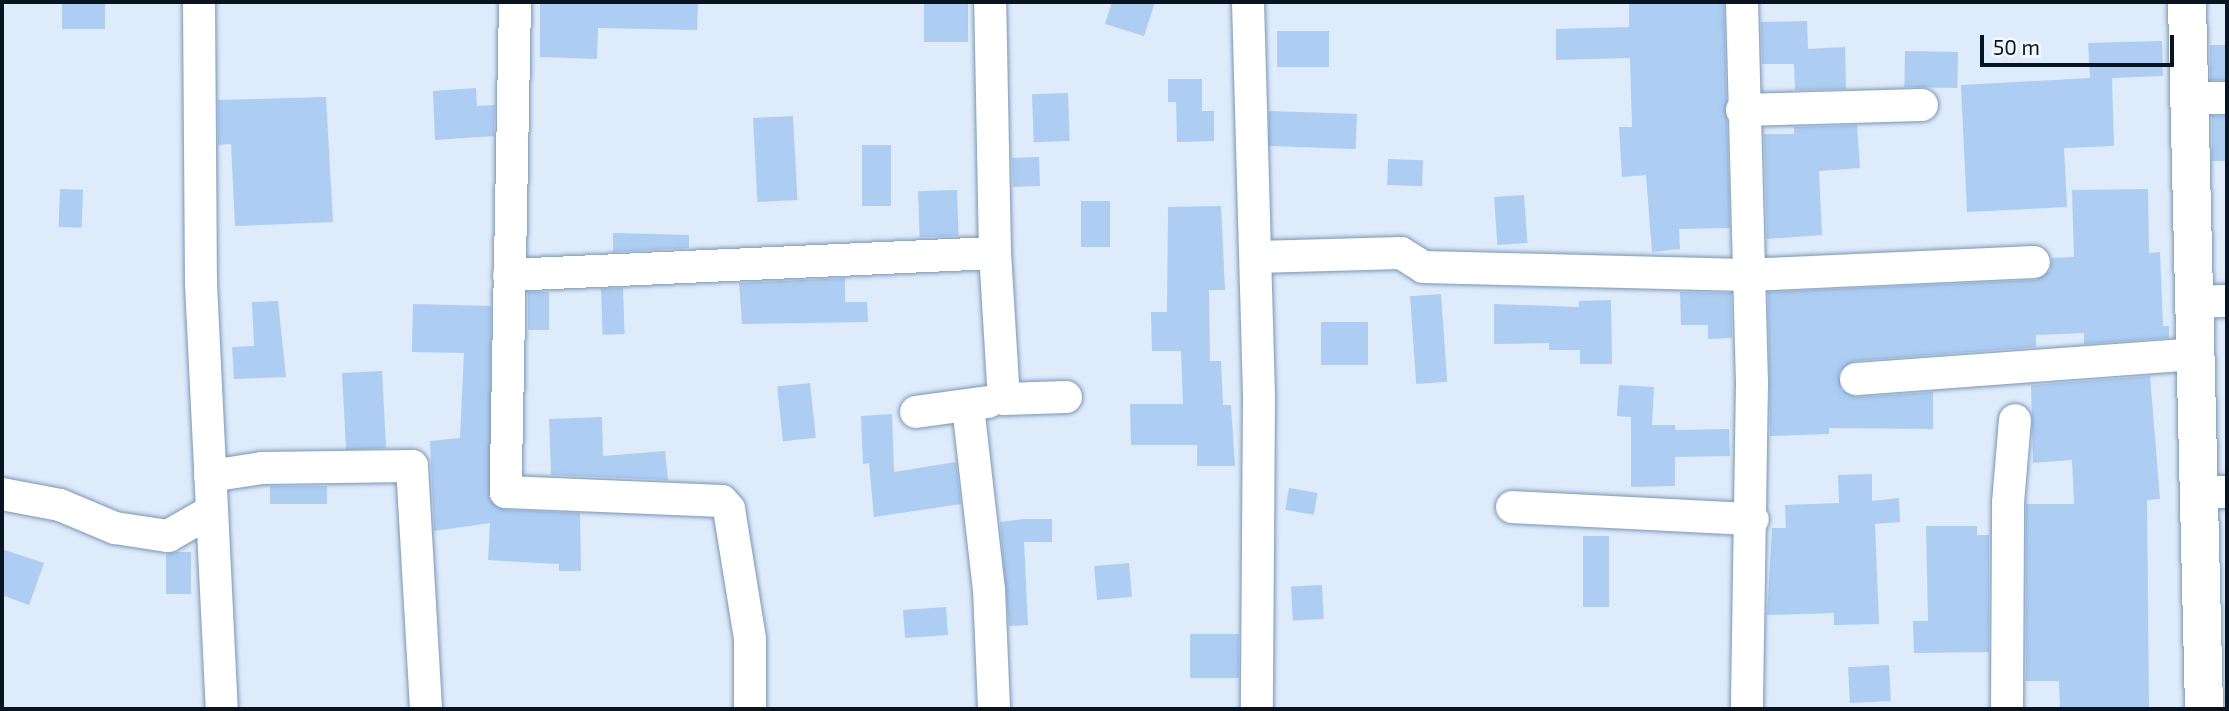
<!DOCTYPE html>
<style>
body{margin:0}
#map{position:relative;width:2229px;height:711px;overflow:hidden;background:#deebfa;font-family:"Exo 2",sans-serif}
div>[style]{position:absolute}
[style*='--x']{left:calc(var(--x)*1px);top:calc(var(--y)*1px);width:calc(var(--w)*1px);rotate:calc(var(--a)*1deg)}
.building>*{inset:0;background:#adcdf2;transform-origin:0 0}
.roads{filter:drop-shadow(0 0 2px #7896b9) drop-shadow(0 0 2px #7896b9)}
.minor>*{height:32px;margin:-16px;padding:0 16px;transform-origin:16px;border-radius:16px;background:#fff}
.tertiary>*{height:38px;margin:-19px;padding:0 19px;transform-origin:19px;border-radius:19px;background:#fff}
span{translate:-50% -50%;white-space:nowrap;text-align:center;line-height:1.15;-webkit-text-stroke:6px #f1f7ff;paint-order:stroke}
.frame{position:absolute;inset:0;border:4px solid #091421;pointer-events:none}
.scale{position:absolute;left:1980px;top:35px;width:194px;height:32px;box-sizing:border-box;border:4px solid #091421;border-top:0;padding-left:9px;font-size:21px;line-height:24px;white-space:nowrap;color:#091421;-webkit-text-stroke:5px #f1f7ff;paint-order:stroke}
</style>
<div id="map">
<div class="building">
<div style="left:62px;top:2px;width:43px;height:27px"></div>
<div style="clip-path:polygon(540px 2px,698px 2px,697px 30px,598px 28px,597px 59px,540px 57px)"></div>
<div style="left:924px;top:2px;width:44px;height:40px"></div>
<div style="clip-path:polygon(1112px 2px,1155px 2px,1144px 36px,1105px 24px)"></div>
<div style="clip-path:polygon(1629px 2px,1724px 2px,1730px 228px,1679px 229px,1680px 249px,1652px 252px,1646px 175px,1622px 177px,1619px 127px,1632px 127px,1630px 58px,1556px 60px,1556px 29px,1629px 27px)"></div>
<div style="clip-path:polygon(1807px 21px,1808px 49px,1845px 47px,1846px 89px,1795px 90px,1794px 64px,1762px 64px,1761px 22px)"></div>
<div style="left:1277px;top:31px;width:52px;height:36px"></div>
<div style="clip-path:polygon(2162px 41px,2163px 76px,2112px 78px,2114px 146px,2064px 148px,2067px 207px,1967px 212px,1961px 85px,2090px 78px,2088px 43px)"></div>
<div style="left:2210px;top:45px;width:17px;height:35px"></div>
<div style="left:1905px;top:51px;width:53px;height:36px;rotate:1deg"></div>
<div style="clip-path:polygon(1168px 79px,1202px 79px,1202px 111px,1214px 111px,1214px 141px,1177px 142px,1176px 102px,1168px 102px)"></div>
<div style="clip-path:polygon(476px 88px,477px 106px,495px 105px,494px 136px,435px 140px,433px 91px)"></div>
<div style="left:1068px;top:93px;width:48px;height:36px;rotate:88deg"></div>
<div style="clip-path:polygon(326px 97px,333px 222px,235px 226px,231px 144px,218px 145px,218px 100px)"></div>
<div style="left:1269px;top:111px;width:88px;height:35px;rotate:2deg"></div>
<div style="left:793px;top:116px;width:84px;height:40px;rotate:87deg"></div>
<div style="left:2212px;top:116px;width:15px;height:45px"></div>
<div style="clip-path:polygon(1857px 125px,1860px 168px,1819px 171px,1822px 235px,1767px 239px,1764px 134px,1794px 134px,1794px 127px)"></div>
<div style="left:862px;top:145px;width:29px;height:61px"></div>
<div style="left:1039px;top:157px;width:29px;height:27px;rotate:88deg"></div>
<div style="left:1388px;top:159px;width:35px;height:26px;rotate:2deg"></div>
<div style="left:60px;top:189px;width:23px;height:38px;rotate:2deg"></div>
<div style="clip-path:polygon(2148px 189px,2149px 253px,2160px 252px,2163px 326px,2169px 326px,2169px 338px,2084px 344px,2084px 333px,2036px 335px,2036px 347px,1854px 361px,1839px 372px,1841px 390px,1857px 397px,1933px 392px,1933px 429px,1829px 428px,1829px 434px,1770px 436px,1768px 292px,2036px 280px,2050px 271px,2052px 258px,2074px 257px,2072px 190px)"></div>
<div style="left:957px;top:190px;width:46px;height:39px;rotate:88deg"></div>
<div style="left:1524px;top:195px;width:48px;height:30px;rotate:86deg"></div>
<div style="left:1081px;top:201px;width:29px;height:46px"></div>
<div style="clip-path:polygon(1221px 206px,1225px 290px,1209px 290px,1210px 361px,1221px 361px,1223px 405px,1231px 405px,1235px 466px,1197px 466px,1197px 445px,1131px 445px,1130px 404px,1183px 404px,1181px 351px,1152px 351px,1151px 312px,1167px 312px,1168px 207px)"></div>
<div style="clip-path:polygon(613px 233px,689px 235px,689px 248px,613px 252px)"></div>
<div style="clip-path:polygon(845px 278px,845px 302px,867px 302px,868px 322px,742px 324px,739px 283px)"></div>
<div style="left:623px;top:288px;width:46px;height:22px;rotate:88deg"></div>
<div style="left:549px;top:292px;width:38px;height:21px;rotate:90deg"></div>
<div style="clip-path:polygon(1680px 292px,1731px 293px,1732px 338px,1708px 339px,1708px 325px,1681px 325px)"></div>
<div style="left:1441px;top:294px;width:88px;height:31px;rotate:86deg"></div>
<div style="clip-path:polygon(1611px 300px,1612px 364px,1580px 364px,1580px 350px,1549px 350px,1549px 343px,1494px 344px,1494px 304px,1579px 307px,1579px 301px)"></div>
<div style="clip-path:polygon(278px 301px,286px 377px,234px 379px,232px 347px,254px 346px,252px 302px)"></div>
<div style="clip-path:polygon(413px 304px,491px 306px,490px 500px,505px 510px,580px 513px,581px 571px,559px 571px,559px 564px,488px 560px,490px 523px,434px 531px,430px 441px,460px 438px,464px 353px,412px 352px)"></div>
<div style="left:1321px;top:322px;width:47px;height:43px"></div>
<div style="left:382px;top:371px;width:77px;height:40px;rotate:87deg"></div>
<div style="clip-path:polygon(2150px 376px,2160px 499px,2147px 500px,2149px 709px,2060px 709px,2059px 681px,2026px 681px,2026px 504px,2074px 504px,2072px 460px,2033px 463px,2031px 385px)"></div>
<div style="left:810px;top:383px;width:55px;height:33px;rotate:84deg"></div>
<div style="clip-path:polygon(1619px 385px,1654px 387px,1652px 425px,1675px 425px,1675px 430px,1729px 429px,1730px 456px,1675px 457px,1675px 486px,1631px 487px,1631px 417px,1617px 416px)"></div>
<div style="clip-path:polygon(892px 414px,894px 472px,956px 462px,961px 504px,874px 517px,869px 463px,863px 464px,861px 416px)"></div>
<div style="clip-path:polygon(602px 417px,603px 456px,665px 451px,668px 480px,551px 475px,549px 419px)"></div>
<div style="clip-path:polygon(1872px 474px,1872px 501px,1899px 498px,1900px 522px,1875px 524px,1879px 624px,1834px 625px,1834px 613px,1767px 615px,1772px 528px,1786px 528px,1785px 505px,1839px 503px,1838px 475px)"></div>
<div style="left:270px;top:486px;width:57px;height:18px"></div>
<div style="left:1289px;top:488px;width:29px;height:22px;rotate:10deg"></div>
<div style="clip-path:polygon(1024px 519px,1052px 519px,1052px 542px,1024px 542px,1028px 625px,1009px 626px,1000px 522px)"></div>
<div style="clip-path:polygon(1926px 526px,1977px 526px,1977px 535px,1989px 535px,1989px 652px,1914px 653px,1913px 621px,1928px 621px)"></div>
<div style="left:1583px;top:536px;width:26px;height:71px"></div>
<div style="clip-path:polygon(2px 549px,44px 563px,29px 605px,2px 595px)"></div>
<div style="clip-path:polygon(177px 552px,191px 552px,191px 594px,166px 594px,166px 554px)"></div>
<div style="left:1129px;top:563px;width:34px;height:35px;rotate:85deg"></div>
<div style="left:1322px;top:585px;width:34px;height:31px;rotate:87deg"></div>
<div style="left:946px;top:607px;width:28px;height:43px;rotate:86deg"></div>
<div style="left:1239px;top:634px;width:44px;height:49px;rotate:90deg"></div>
<div style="left:1889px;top:665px;width:36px;height:41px;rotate:87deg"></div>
</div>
<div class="roads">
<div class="minor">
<div style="--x:199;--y:2;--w:282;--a:89.6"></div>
<div style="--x:201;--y:284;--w:426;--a:87.2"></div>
<div style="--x:515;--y:2;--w:490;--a:91.1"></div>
<div style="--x:506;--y:492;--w:216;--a:2.4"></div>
<div style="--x:722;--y:501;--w:11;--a:49"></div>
<div style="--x:729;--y:509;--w:132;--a:80.8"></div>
<div style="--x:750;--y:639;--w:70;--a:90"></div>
<div style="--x:1248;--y:2;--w:396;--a:88.4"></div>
<div style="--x:1259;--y:398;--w:311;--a:90.4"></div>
<div style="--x:1742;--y:2;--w:380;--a:88.5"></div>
<div style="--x:1752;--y:382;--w:327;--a:90.9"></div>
<div style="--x:2188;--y:98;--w:39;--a:0"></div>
<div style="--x:1742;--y:110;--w:180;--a:-1.6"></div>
<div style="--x:995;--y:253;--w:146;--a:86.5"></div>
<div style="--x:1004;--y:399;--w:62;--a:-1.8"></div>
<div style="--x:1257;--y:257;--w:144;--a:-1.6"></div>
<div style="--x:1401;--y:253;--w:26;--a:32"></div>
<div style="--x:1423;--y:267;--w:324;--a:1.4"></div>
<div style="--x:1747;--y:275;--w:287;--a:-2.6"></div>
<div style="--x:509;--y:275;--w:486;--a:-2.6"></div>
<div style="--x:995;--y:253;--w:251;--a:-91.1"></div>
<div style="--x:2195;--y:302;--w:32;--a:-2"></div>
<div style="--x:1856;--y:379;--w:341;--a:-4.2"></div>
<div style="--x:968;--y:406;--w:184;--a:83.5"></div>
<div style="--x:989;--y:589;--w:120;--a:87.6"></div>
<div style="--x:916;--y:412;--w:73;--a:-7.9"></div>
<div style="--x:210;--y:476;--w:53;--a:-8.7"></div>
<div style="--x:262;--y:468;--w:150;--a:-0.8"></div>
<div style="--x:412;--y:466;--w:243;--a:86.7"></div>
<div style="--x:2202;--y:492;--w:25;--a:0"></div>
<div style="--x:2;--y:494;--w:59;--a:10.7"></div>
<div style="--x:60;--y:505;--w:60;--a:22.7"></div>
<div style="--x:115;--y:528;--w:54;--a:8.6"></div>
<div style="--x:168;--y:536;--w:48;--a:-29.7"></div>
<div style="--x:1512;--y:507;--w:241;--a:2.9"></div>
<div style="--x:2007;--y:709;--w:206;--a:-89.7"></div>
<div style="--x:2008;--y:503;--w:83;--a:-85.2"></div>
</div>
<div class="tertiary">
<div style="--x:2187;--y:2;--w:707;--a:88.62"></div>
</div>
</div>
<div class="frame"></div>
<div class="scale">50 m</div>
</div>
